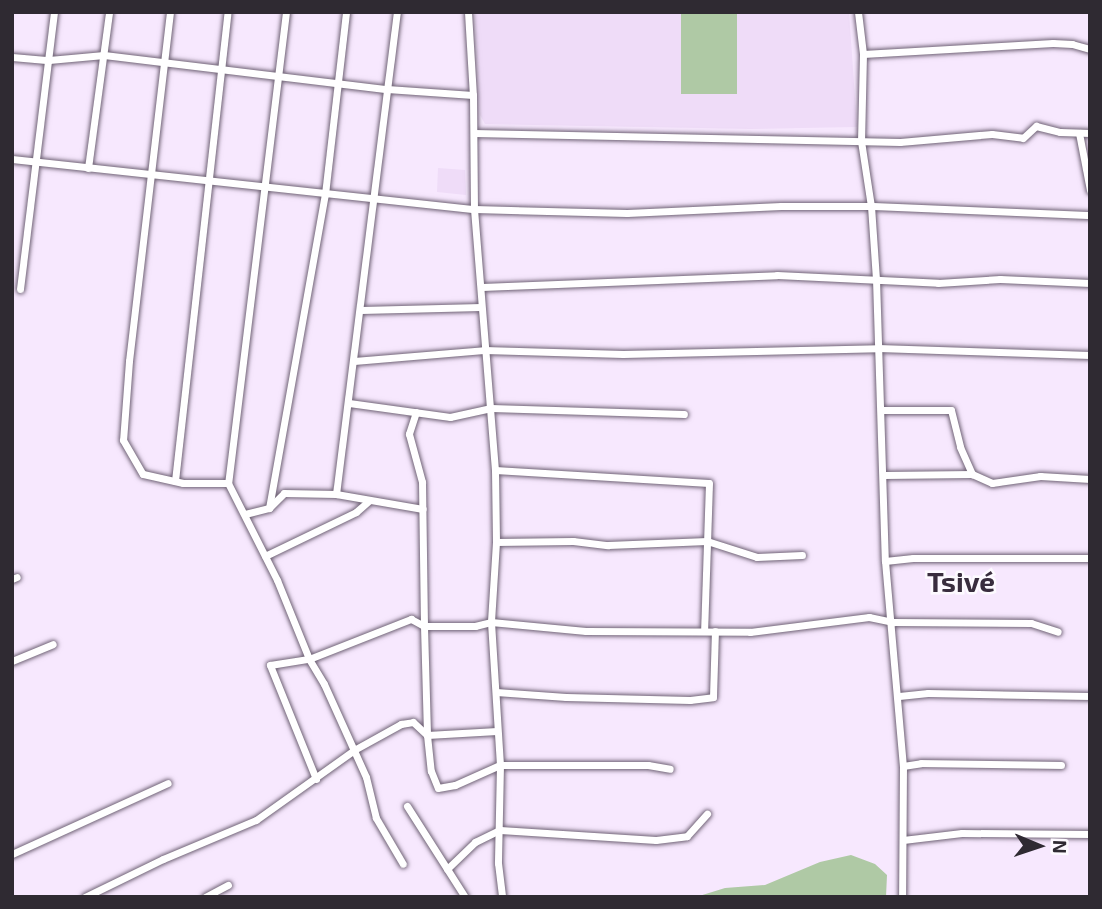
<!DOCTYPE html>
<meta charset="utf-8">
<style>
body{margin:0}
#map{position:relative;width:1102px;height:909px;overflow:hidden;background:#f7e8fe;font-family:"Exo 2",sans-serif}
div>[style]{position:absolute}
[style*='--x']{left:calc(var(--x)*1px);top:calc(var(--y)*1px);width:calc(var(--w)*1px);rotate:calc(var(--a)*1deg)}
.built>*{inset:0;background:#efdcf8}
.green>*{inset:0;background:#afc9a5;transform-origin:0 0}
.roads{filter:drop-shadow(0 0 2px #706376) drop-shadow(0 0 2px #706376)}
.minor>*{height:7px;margin:-3.5px;padding:0 3.5px;transform-origin:3.5px;border-radius:3.5px;background:#fff}
span{translate:-50% -50%;white-space:nowrap;text-align:center;line-height:1.15;-webkit-text-stroke:5px #fdfaff;paint-order:stroke}
.district-label{font-size:28px;color:#392d3e;font-weight:700}
.frame{position:absolute;inset:0;border:14px solid #2f2a32;pointer-events:none}
.north{position:absolute;left:1004px;top:811px;width:70px;height:70px;-webkit-text-stroke:5px #fdfaff;paint-order:stroke;rotate:92deg;font-size:19px;font-weight:700;line-height:28px;text-align:center;color:#2f2a32}
.north::after{content:'';display:block;margin:auto;width:24px;height:32px;background:#2f2a32;clip-path:polygon(50% 0,100% 100%,50% 72%,0 100%)}
</style>
<div id="map">
<div class="built">
<div style="clip-path:polygon(475px 12px,849px 12px,857px 127px,750px 129px,485px 124px,480px 115px)"></div>
<div style="clip-path:polygon(438px 168px,465px 170px,466px 195px,437px 192px)"></div>
</div>
<div class="green">
<div style="left:681px;top:12px;width:56px;height:82px"></div>
<div style="clip-path:polygon(851px 855px,875px 864px,887px 875px,886px 897px,696px 897px,725px 888px,765px 885px,820px 862px)"></div>
</div>
<div class="roads">
<div class="minor">
<div style="--x:170;--y:12;--w:351;--a:96.7"></div>
<div style="--x:129;--y:361;--w:79;--a:94.3"></div>
<div style="--x:123;--y:440;--w:39;--a:60"></div>
<div style="--x:143;--y:474;--w:41;--a:12.7"></div>
<div style="--x:183;--y:483;--w:45;--a:0"></div>
<div style="--x:286;--y:12;--w:475;--a:97"></div>
<div style="--x:228;--y:483;--w:109;--a:63.2"></div>
<div style="--x:277;--y:580;--w:85;--a:67.9"></div>
<div style="--x:309;--y:659;--w:29;--a:59"></div>
<div style="--x:324;--y:684;--w:102;--a:65.7"></div>
<div style="--x:366;--y:777;--w:42;--a:76.3"></div>
<div style="--x:376;--y:818;--w:53;--a:59.6"></div>
<div style="--x:468;--y:12;--w:83;--a:86.6"></div>
<div style="--x:473;--y:95;--w:114;--a:89.5"></div>
<div style="--x:474;--y:209;--w:262;--a:85.4"></div>
<div style="--x:495;--y:470;--w:72;--a:89.2"></div>
<div style="--x:496;--y:542;--w:80;--a:93.6"></div>
<div style="--x:491;--y:622;--w:143;--a:86.4"></div>
<div style="--x:500;--y:765;--w:98;--a:91.2"></div>
<div style="--x:498;--y:863;--w:34;--a:83"></div>
<div style="--x:858;--y:12;--w:42;--a:83.2"></div>
<div style="--x:863;--y:54;--w:87;--a:91.3"></div>
<div style="--x:861;--y:141;--w:66;--a:81.3"></div>
<div style="--x:871;--y:206;--w:73;--a:86.1"></div>
<div style="--x:876;--y:279;--w:282;--a:88.2"></div>
<div style="--x:885;--y:561;--w:206;--a:85"></div>
<div style="--x:903;--y:766;--w:131;--a:90.4"></div>
<div style="--x:863;--y:54;--w:190;--a:-3.3"></div>
<div style="--x:1053;--y:43;--w:19;--a:3"></div>
<div style="--x:1072;--y:44;--w:19;--a:16"></div>
<div style="--x:12;--y:57;--w:37;--a:5"></div>
<div style="--x:49;--y:60;--w:55;--a:-5.2"></div>
<div style="--x:104;--y:55;--w:285;--a:6.9"></div>
<div style="--x:387;--y:89;--w:86;--a:4"></div>
<div style="--x:474;--y:133;--w:426;--a:1.2"></div>
<div style="--x:900;--y:142;--w:92;--a:-5"></div>
<div style="--x:992;--y:134;--w:31;--a:7"></div>
<div style="--x:1023;--y:138;--w:18;--a:-43"></div>
<div style="--x:1036;--y:126;--w:25;--a:14"></div>
<div style="--x:1060;--y:132;--w:30;--a:2"></div>
<div style="--x:1079;--y:133;--w:58;--a:79.1"></div>
<div style="--x:12;--y:159;--w:465;--a:6.2"></div>
<div style="--x:474;--y:209;--w:153;--a:1.5"></div>
<div style="--x:627;--y:213;--w:154;--a:-2.6"></div>
<div style="--x:781;--y:206;--w:90;--a:0"></div>
<div style="--x:871;--y:206;--w:219;--a:2.4"></div>
<div style="--x:88;--y:168;--w:157;--a:-82.3"></div>
<div style="--x:482;--y:287;--w:295;--a:-2.3"></div>
<div style="--x:777;--y:275;--w:161;--a:2.8"></div>
<div style="--x:938;--y:283;--w:62;--a:-3.7"></div>
<div style="--x:1000;--y:279;--w:90;--a:2.5"></div>
<div style="--x:20;--y:289;--w:279;--a:-83"></div>
<div style="--x:361;--y:310;--w:120;--a:-1.4"></div>
<div style="--x:354;--y:361;--w:130;--a:-4.8"></div>
<div style="--x:484;--y:350;--w:139;--a:1.6"></div>
<div style="--x:623;--y:354;--w:255;--a:-1.3"></div>
<div style="--x:878;--y:348;--w:212;--a:1.9"></div>
<div style="--x:349;--y:403;--w:102;--a:7.9"></div>
<div style="--x:450;--y:417;--w:42;--a:-12.4"></div>
<div style="--x:491;--y:408;--w:193;--a:1.8"></div>
<div style="--x:882;--y:410;--w:69;--a:0"></div>
<div style="--x:951;--y:410;--w:38;--a:76"></div>
<div style="--x:960;--y:447;--w:30;--a:66"></div>
<div style="--x:416;--y:412;--w:23;--a:108"></div>
<div style="--x:409;--y:434;--w:50;--a:74.8"></div>
<div style="--x:422;--y:482;--w:144;--a:89.2"></div>
<div style="--x:424;--y:626;--w:51;--a:0"></div>
<div style="--x:475;--y:626;--w:16;--a:-14"></div>
<div style="--x:491;--y:622;--w:95;--a:5.4"></div>
<div style="--x:586;--y:631;--w:164;--a:0.3"></div>
<div style="--x:750;--y:632;--w:120;--a:-7.2"></div>
<div style="--x:869;--y:617;--w:25;--a:12"></div>
<div style="--x:893;--y:622;--w:138;--a:0.4"></div>
<div style="--x:1031;--y:623;--w:28;--a:18"></div>
<div style="--x:495;--y:470;--w:214;--a:3.5"></div>
<div style="--x:709;--y:483;--w:148;--a:91.9"></div>
<div style="--x:884;--y:475;--w:88;--a:-0.7"></div>
<div style="--x:972;--y:474;--w:22;--a:24"></div>
<div style="--x:992;--y:483;--w:49;--a:-8.3"></div>
<div style="--x:1040;--y:476;--w:50;--a:3.4"></div>
<div style="--x:175;--y:481;--w:472;--a:-83.6"></div>
<div style="--x:336;--y:494;--w:486;--a:-82.8"></div>
<div style="--x:269;--y:508;--w:319;--a:-79.9"></div>
<div style="--x:325;--y:194;--w:183;--a:-83.4"></div>
<div style="--x:245;--y:514;--w:25;--a:-14"></div>
<div style="--x:269;--y:508;--w:21;--a:-45"></div>
<div style="--x:284;--y:493;--w:52;--a:1.1"></div>
<div style="--x:336;--y:494;--w:88;--a:9.8"></div>
<div style="--x:496;--y:542;--w:77;--a:-0.7"></div>
<div style="--x:573;--y:541;--w:35;--a:7"></div>
<div style="--x:608;--y:545;--w:99;--a:-2.3"></div>
<div style="--x:707;--y:541;--w:52;--a:17.7"></div>
<div style="--x:757;--y:557;--w:45;--a:-2.5"></div>
<div style="--x:265;--y:556;--w:101;--a:-25.8"></div>
<div style="--x:356;--y:512;--w:18;--a:-41"></div>
<div style="--x:885;--y:561;--w:28;--a:-6"></div>
<div style="--x:913;--y:558;--w:177;--a:0"></div>
<div style="--x:12;--y:579;--w:5;--a:-22"></div>
<div style="--x:12;--y:661;--w:44;--a:-22.5"></div>
<div style="--x:496;--y:692;--w:70;--a:4.1"></div>
<div style="--x:566;--y:697;--w:124;--a:1.4"></div>
<div style="--x:690;--y:700;--w:23;--a:-7"></div>
<div style="--x:713;--y:697;--w:66;--a:-88.3"></div>
<div style="--x:899;--y:696;--w:29;--a:-6"></div>
<div style="--x:928;--y:693;--w:162;--a:1.1"></div>
<div style="--x:427;--y:735;--w:70;--a:-3.3"></div>
<div style="--x:903;--y:766;--w:18;--a:-9"></div>
<div style="--x:921;--y:763;--w:140;--a:0.8"></div>
<div style="--x:316;--y:779;--w:123;--a:-112"></div>
<div style="--x:270;--y:665;--w:39;--a:-9"></div>
<div style="--x:309;--y:659;--w:110;--a:-21.4"></div>
<div style="--x:411;--y:619;--w:15;--a:28"></div>
<div style="--x:424;--y:626;--w:109;--a:88.4"></div>
<div style="--x:427;--y:735;--w:36;--a:84"></div>
<div style="--x:431;--y:771;--w:18;--a:68"></div>
<div style="--x:438;--y:788;--w:17;--a:-10"></div>
<div style="--x:455;--y:785;--w:49;--a:-24"></div>
<div style="--x:500;--y:765;--w:148;--a:0"></div>
<div style="--x:648;--y:765;--w:22;--a:10"></div>
<div style="--x:407;--y:806;--w:108;--a:57.5"></div>
<div style="--x:903;--y:840;--w:59;--a:-6.8"></div>
<div style="--x:962;--y:833;--w:128;--a:0.4"></div>
<div style="--x:12;--y:854;--w:171;--a:-24.5"></div>
<div style="--x:447;--y:869;--w:39;--a:-44"></div>
<div style="--x:475;--y:842;--w:28;--a:-26"></div>
<div style="--x:500;--y:830;--w:156;--a:3.7"></div>
<div style="--x:656;--y:840;--w:31;--a:-7"></div>
<div style="--x:687;--y:836;--w:30;--a:-48"></div>
<div style="--x:85;--y:897;--w:87;--a:-26"></div>
<div style="--x:163;--y:859;--w:101;--a:-22.8"></div>
<div style="--x:256;--y:820;--w:120;--a:-35.5"></div>
<div style="--x:354;--y:750;--w:54;--a:-29"></div>
<div style="--x:401;--y:724;--w:12;--a:-9"></div>
<div style="--x:413;--y:722;--w:19;--a:43"></div>
<div style="--x:205;--y:897;--w:26;--a:-28"></div>
</div>
</div>
<div class="district-label">
<span style="left:961px;top:581px">Tsivé</span>
</div>
<div class="frame"></div>
<div class="north">N</div>
</div>
